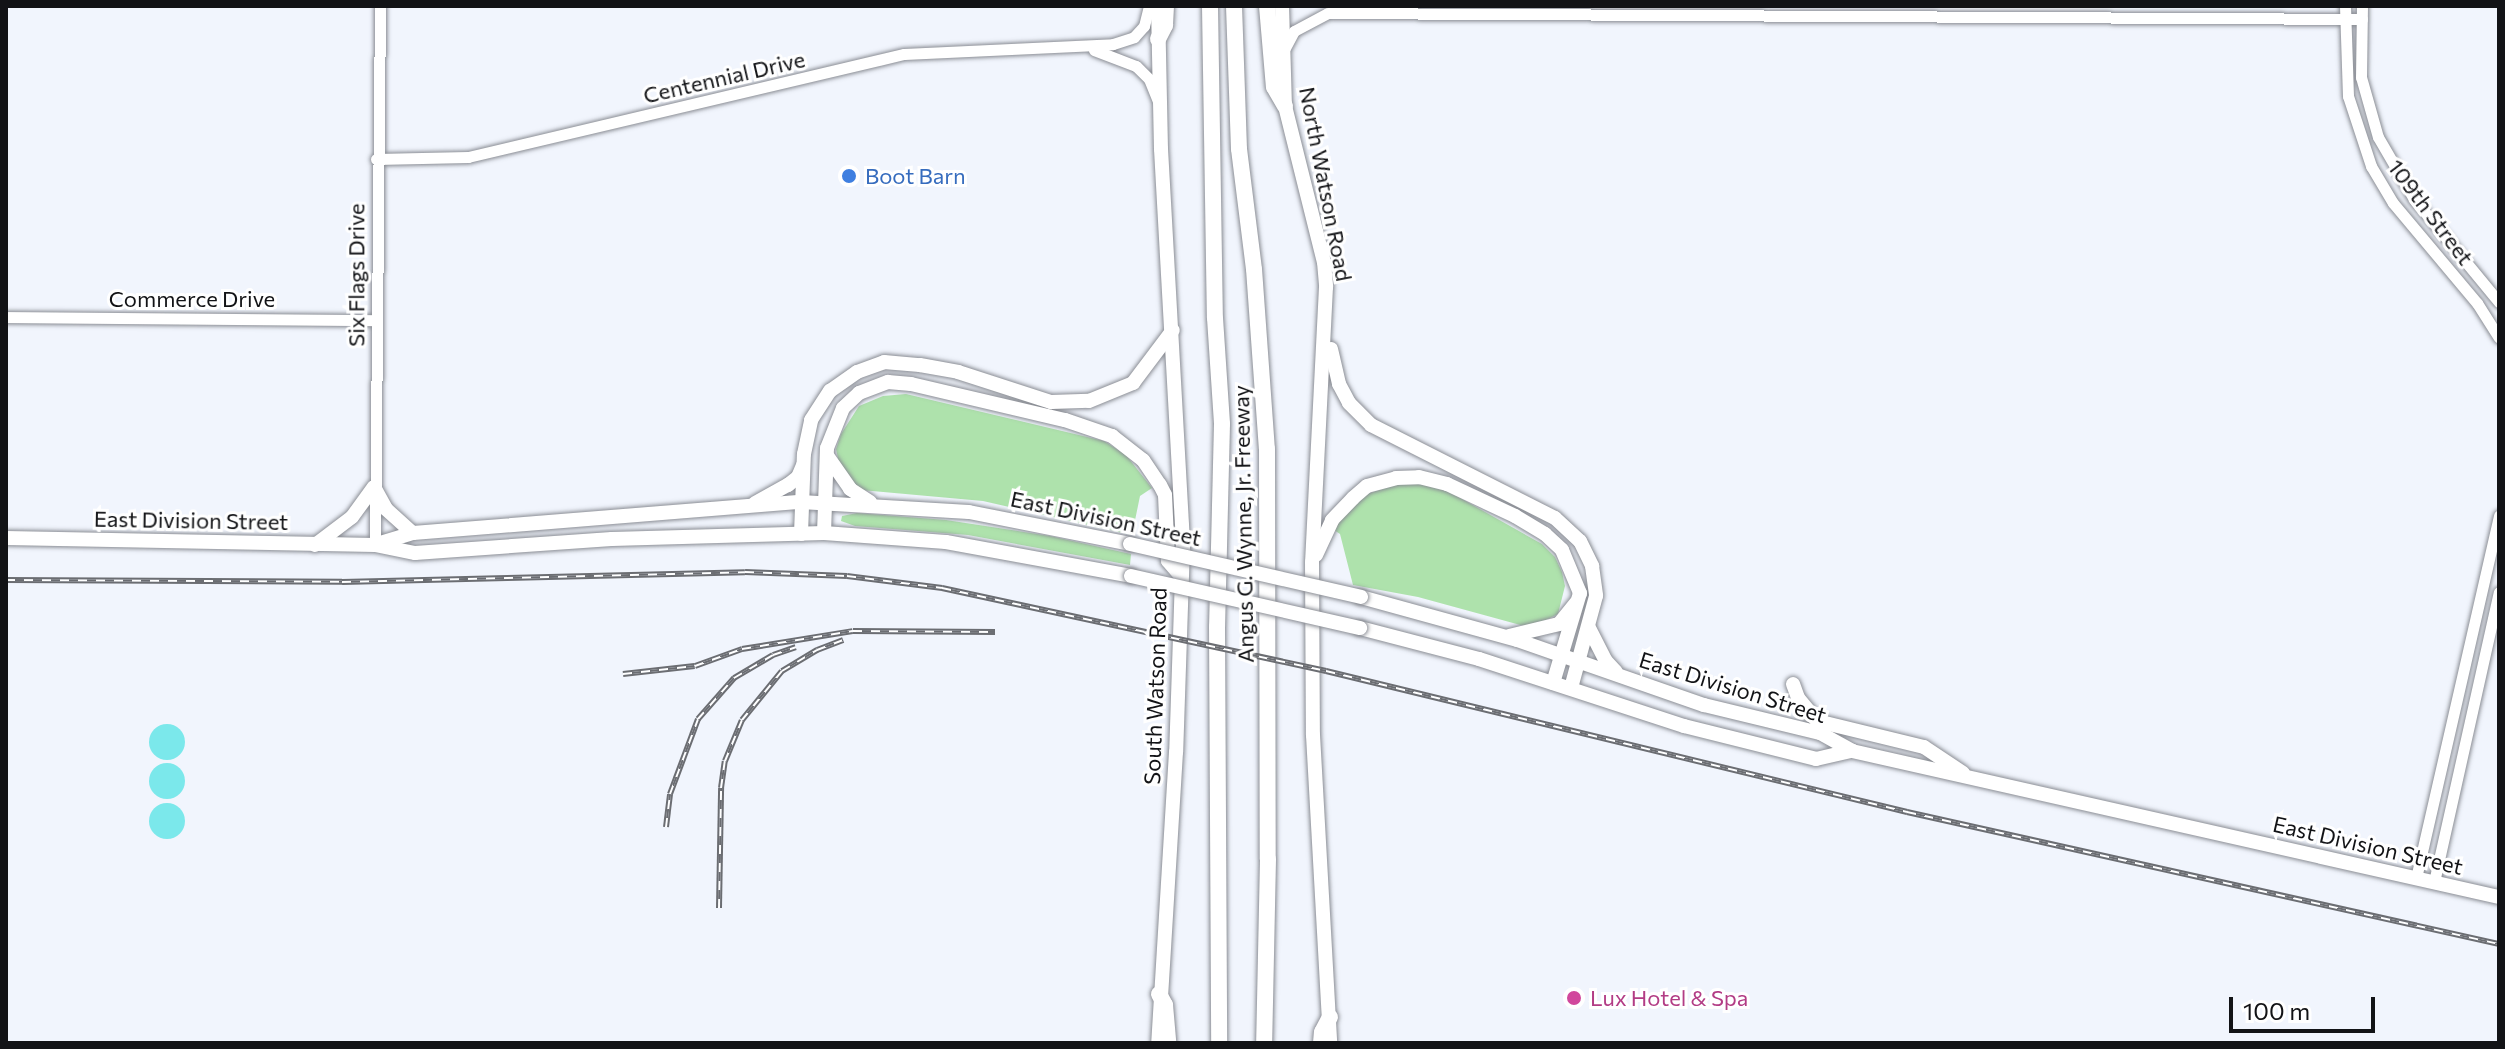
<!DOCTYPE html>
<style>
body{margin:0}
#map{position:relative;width:2505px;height:1049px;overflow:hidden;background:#f1f5fd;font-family:Commissioner,sans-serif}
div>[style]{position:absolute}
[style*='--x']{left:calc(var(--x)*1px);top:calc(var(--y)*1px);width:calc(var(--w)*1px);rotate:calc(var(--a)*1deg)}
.green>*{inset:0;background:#aee2ac}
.water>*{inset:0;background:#7be8eb}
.round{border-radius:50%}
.roads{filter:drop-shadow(0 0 2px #8a8d94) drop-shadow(0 0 2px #8a8d94)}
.minor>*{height:11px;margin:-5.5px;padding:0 5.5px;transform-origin:5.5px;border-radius:5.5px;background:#fff}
.major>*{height:14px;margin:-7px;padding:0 7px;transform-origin:7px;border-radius:7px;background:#fff}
.highway>*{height:16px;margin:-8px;padding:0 8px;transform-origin:8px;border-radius:8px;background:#fff}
.rail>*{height:6px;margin-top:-3px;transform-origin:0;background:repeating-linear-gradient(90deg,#fff 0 9px,#6b6d72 0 18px);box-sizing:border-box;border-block:2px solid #6b6d72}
.bridges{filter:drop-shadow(0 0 2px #8a8d94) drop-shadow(0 0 2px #8a8d94)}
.major-bridge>*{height:14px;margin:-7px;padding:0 7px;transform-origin:7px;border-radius:7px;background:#fff}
.dots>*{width:22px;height:22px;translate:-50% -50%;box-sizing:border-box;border:4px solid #fff;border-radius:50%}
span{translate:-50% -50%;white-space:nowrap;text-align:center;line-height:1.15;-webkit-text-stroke:6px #fff;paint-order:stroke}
.street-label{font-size:22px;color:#121316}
.shop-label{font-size:22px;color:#366cbe}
.left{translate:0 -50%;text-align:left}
.hotel-label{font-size:22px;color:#b23c85}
.frame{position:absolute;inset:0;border:8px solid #121316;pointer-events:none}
.scale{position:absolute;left:2229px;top:997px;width:146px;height:36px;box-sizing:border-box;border:4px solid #121316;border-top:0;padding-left:10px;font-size:24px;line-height:28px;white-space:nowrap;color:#121316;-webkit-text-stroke:6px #fff;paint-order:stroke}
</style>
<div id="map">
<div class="green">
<div style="clip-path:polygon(906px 394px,1104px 441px,1126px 455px,1152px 488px,1140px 496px,1132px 535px,983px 501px,861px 490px,840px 468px,836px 449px,841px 434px,859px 406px,883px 396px)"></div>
<div style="clip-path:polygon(1415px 482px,1446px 490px,1542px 544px,1555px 557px,1562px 572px,1565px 586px,1558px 614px,1534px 626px,1524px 626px,1418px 597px,1353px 585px,1340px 534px,1334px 530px,1342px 517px,1367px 494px,1400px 483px)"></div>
<div style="clip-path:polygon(857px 513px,946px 520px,1050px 536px,1131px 554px,1130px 565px,968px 535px,855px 526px,841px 521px,842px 516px)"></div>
</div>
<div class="water">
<div class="round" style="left:149px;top:724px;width:36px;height:36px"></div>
<div class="round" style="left:149px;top:763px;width:36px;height:36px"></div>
<div class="round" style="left:149px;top:803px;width:36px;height:36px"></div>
</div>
<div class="roads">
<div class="minor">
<div style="--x:2345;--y:6;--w:90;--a:88.1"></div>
<div style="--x:2348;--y:96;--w:74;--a:71.8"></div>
<div style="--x:2371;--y:166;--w:43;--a:59.3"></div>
<div style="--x:2393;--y:203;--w:131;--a:50"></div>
<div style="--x:2477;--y:303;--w:41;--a:57.8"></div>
<div style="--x:2362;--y:6;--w:71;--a:90.8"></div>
<div style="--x:2361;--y:77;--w:62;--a:74.2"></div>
<div style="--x:2378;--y:137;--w:72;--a:59.9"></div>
<div style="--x:2414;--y:199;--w:134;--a:50.5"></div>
<div style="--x:1285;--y:48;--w:19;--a:-62"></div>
<div style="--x:1294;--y:31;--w:38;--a:-28"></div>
<div style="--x:1328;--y:13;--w:1034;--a:0.33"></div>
<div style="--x:1094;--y:50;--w:45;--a:20.9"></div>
<div style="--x:1136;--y:66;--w:18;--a:45"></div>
<div style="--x:1149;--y:79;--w:24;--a:68"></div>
<div style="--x:376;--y:159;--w:92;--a:-1.2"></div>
<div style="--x:468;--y:157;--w:448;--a:-13.3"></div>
<div style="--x:904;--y:54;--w:209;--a:-2.7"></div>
<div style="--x:1113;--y:44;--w:22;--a:-18"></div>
<div style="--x:1134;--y:37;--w:15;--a:-48"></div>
<div style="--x:1144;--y:26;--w:21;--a:-76"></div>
<div style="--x:6;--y:317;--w:371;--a:0.5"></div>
<div style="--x:375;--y:545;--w:539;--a:-89.47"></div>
<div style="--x:2416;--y:878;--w:372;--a:-77.1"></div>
<div style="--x:2434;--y:882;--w:297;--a:-77.4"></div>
</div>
<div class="major">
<div style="--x:1158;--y:6;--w:143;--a:88.8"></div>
<div style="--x:1161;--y:149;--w:398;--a:86.8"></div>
<div style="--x:1183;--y:546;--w:206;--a:91.9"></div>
<div style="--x:1176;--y:752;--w:292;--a:93.5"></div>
<div style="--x:1282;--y:6;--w:100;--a:88.3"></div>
<div style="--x:1285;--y:106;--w:161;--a:76"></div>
<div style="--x:1324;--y:262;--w:25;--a:85"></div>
<div style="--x:1326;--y:287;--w:275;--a:92.9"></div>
<div style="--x:1312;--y:562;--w:173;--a:89.7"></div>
<div style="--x:1313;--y:735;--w:308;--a:86.8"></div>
<div style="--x:1331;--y:349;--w:36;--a:77"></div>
<div style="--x:1339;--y:384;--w:21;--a:62"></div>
<div style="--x:1349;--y:403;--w:31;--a:45"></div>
<div style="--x:1371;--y:425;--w:206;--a:26.8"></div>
<div style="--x:1555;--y:518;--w:34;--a:43"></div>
<div style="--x:1580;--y:541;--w:28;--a:64"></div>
<div style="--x:1592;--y:566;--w:30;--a:82"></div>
<div style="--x:1596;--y:596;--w:95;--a:105.2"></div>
<div style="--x:828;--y:457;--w:39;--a:55"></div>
<div style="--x:850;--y:489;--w:24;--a:33"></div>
<div style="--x:755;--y:503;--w:38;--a:-29"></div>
<div style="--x:788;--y:485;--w:13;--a:-39"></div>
<div style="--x:798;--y:477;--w:13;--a:-67"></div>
<div style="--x:824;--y:533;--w:85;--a:-88"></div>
<div style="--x:827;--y:448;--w:43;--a:-68.2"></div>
<div style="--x:843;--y:408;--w:22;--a:-43"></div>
<div style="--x:859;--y:393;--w:31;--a:-21"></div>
<div style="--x:888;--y:382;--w:23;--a:5"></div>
<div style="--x:911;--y:384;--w:158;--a:13.2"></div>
<div style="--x:1065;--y:420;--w:50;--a:18.8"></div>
<div style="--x:1112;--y:436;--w:39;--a:38"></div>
<div style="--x:1143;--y:460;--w:30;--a:56"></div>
<div style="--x:1160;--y:485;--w:11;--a:63"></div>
<div style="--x:1165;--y:495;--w:66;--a:87.4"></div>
<div style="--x:1168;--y:561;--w:18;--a:49"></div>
<div style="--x:801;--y:534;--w:80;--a:-87.9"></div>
<div style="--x:804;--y:454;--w:35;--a:-78"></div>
<div style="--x:811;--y:420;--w:35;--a:-57"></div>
<div style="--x:830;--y:391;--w:33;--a:-35"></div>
<div style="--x:857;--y:372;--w:29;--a:-20"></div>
<div style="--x:884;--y:362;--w:36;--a:5"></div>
<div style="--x:920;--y:365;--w:39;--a:10"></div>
<div style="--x:958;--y:372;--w:98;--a:17.9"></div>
<div style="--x:1051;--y:402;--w:38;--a:-2"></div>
<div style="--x:1089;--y:401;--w:48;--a:-22.2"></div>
<div style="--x:1133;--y:383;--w:66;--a:-53"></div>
<div style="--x:6;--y:538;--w:369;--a:1.1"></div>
<div style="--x:375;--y:545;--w:41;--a:11.3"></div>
<div style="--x:415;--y:553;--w:197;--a:-4.1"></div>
<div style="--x:612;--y:539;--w:212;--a:-1.6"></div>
<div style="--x:824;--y:533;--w:122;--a:4.2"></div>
<div style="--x:946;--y:542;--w:188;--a:10.4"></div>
<div style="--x:377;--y:544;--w:38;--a:-17"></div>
<div style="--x:413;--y:533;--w:389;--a:-4.6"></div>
<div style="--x:801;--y:502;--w:168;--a:3.4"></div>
<div style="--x:969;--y:512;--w:164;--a:11.2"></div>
<div style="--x:315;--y:545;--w:46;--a:-37.1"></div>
<div style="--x:352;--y:517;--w:37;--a:-54"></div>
<div style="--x:374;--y:487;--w:25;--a:61"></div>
<div style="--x:386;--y:509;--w:36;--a:42"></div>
<div style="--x:1316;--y:555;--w:38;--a:-65"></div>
<div style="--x:1332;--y:520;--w:30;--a:-46"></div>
<div style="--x:1353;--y:498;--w:18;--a:-41"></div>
<div style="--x:1367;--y:486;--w:30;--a:-15"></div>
<div style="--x:1396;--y:478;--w:23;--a:-2"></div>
<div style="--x:1419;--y:477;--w:29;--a:14"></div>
<div style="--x:1447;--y:484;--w:75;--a:25.2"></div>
<div style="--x:1515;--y:516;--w:35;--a:31"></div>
<div style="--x:1545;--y:534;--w:23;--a:43"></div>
<div style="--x:1562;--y:550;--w:47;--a:67.3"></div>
<div style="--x:1580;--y:593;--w:94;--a:106.7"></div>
<div style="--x:1361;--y:597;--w:162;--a:15.4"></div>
<div style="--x:1517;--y:640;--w:198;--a:19.2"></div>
<div style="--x:1704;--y:705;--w:119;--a:13.6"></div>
<div style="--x:1820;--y:733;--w:37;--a:29"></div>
<div style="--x:1852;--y:751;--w:663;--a:12.72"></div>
<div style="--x:1360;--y:628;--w:123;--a:14.6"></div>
<div style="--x:1479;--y:659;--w:216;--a:18.1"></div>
<div style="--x:1684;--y:726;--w:136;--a:14"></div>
<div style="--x:1816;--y:759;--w:37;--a:-13"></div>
<div style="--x:1589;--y:628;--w:36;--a:63"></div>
<div style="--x:1605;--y:660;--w:16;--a:47"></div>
<div style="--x:1509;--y:636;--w:51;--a:-13.5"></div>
<div style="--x:1559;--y:624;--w:27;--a:-51"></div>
<div style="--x:1793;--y:684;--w:15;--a:70"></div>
<div style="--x:1798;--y:698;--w:30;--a:50"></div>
<div style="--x:1817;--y:721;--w:110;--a:13.7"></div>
<div style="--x:1924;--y:747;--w:47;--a:33.7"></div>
</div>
<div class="highway">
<div style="--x:1210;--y:6;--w:312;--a:89.1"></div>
<div style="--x:1215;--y:318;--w:106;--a:86.2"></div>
<div style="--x:1222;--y:424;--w:203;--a:91.4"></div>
<div style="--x:1217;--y:627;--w:416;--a:89.7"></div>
<div style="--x:1234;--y:6;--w:143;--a:88"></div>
<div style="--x:1239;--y:149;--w:121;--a:82.9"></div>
<div style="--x:1254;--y:269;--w:180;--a:85.9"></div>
<div style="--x:1267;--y:449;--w:410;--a:89.9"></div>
<div style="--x:1268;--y:859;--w:184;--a:91.2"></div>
<div style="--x:1267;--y:6;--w:81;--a:85.1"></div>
<div style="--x:1274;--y:87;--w:22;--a:60"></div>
<div style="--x:1158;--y:39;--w:16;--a:-63"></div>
<div style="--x:1165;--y:25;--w:19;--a:-87"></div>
<div style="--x:1159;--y:994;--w:13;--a:61"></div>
<div style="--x:1165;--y:1005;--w:38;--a:85"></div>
<div style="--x:1321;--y:1043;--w:11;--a:-85"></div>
<div style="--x:1322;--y:1032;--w:17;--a:-62"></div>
</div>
</div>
<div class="rail">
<div style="--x:6;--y:580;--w:336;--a:0.3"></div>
<div style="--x:342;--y:582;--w:403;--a:-1.4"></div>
<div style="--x:745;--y:572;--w:102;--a:2.2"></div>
<div style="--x:847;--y:576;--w:96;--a:7.2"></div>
<div style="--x:942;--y:588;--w:393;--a:12.2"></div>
<div style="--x:1326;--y:671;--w:598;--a:13.64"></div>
<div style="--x:1907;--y:812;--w:607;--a:12.57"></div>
<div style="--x:623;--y:674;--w:72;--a:-6.3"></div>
<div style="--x:695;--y:666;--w:50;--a:-19.9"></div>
<div style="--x:742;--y:649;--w:112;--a:-9.2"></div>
<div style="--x:853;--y:631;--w:142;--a:0.4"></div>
<div style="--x:666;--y:827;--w:33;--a:-83"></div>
<div style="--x:670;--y:794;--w:80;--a:-69.5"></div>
<div style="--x:698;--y:719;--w:55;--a:-48.7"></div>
<div style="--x:734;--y:678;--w:45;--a:-30.5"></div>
<div style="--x:773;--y:655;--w:24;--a:-19"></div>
<div style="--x:719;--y:908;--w:120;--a:-89"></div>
<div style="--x:721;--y:788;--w:27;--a:-82"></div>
<div style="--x:725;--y:761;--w:44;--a:-67.5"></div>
<div style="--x:742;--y:720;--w:63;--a:-50.8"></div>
<div style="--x:782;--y:671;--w:41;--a:-31"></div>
<div style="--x:817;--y:650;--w:28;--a:-21"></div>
</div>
<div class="bridges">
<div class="major-bridge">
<div style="--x:1130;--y:544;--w:237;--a:12.9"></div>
<div style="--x:1131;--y:576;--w:235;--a:12.8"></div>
</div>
</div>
<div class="dots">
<div style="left:849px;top:176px;background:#3f7fe0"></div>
<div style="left:1574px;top:998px;background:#d1479c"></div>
</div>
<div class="street-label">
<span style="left:724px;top:77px;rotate:-13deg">Centennial Drive</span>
<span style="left:1326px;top:184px;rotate:79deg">North Watson Road</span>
<span style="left:2431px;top:212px;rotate:53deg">109th Street</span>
<span style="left:356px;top:275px;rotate:-90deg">Six Flags Drive</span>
<span style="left:192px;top:299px">Commerce Drive</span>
<span style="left:1106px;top:518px;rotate:12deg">East Division Street</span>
<span style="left:191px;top:520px;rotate:1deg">East Division Street</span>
<span style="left:1243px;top:524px;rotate:-91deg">Angus G. Wynne, Jr. Freeway</span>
<span style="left:1155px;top:686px;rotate:-88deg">South Watson Road</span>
<span style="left:1733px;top:687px;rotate:17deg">East Division Street</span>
<span style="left:2368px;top:845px;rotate:13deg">East Division Street</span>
</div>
<div class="shop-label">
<span class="left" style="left:865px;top:176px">Boot Barn</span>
</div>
<div class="hotel-label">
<span class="left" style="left:1590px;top:998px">Lux Hotel &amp; Spa</span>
</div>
<div class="frame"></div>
<div class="scale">100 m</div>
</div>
